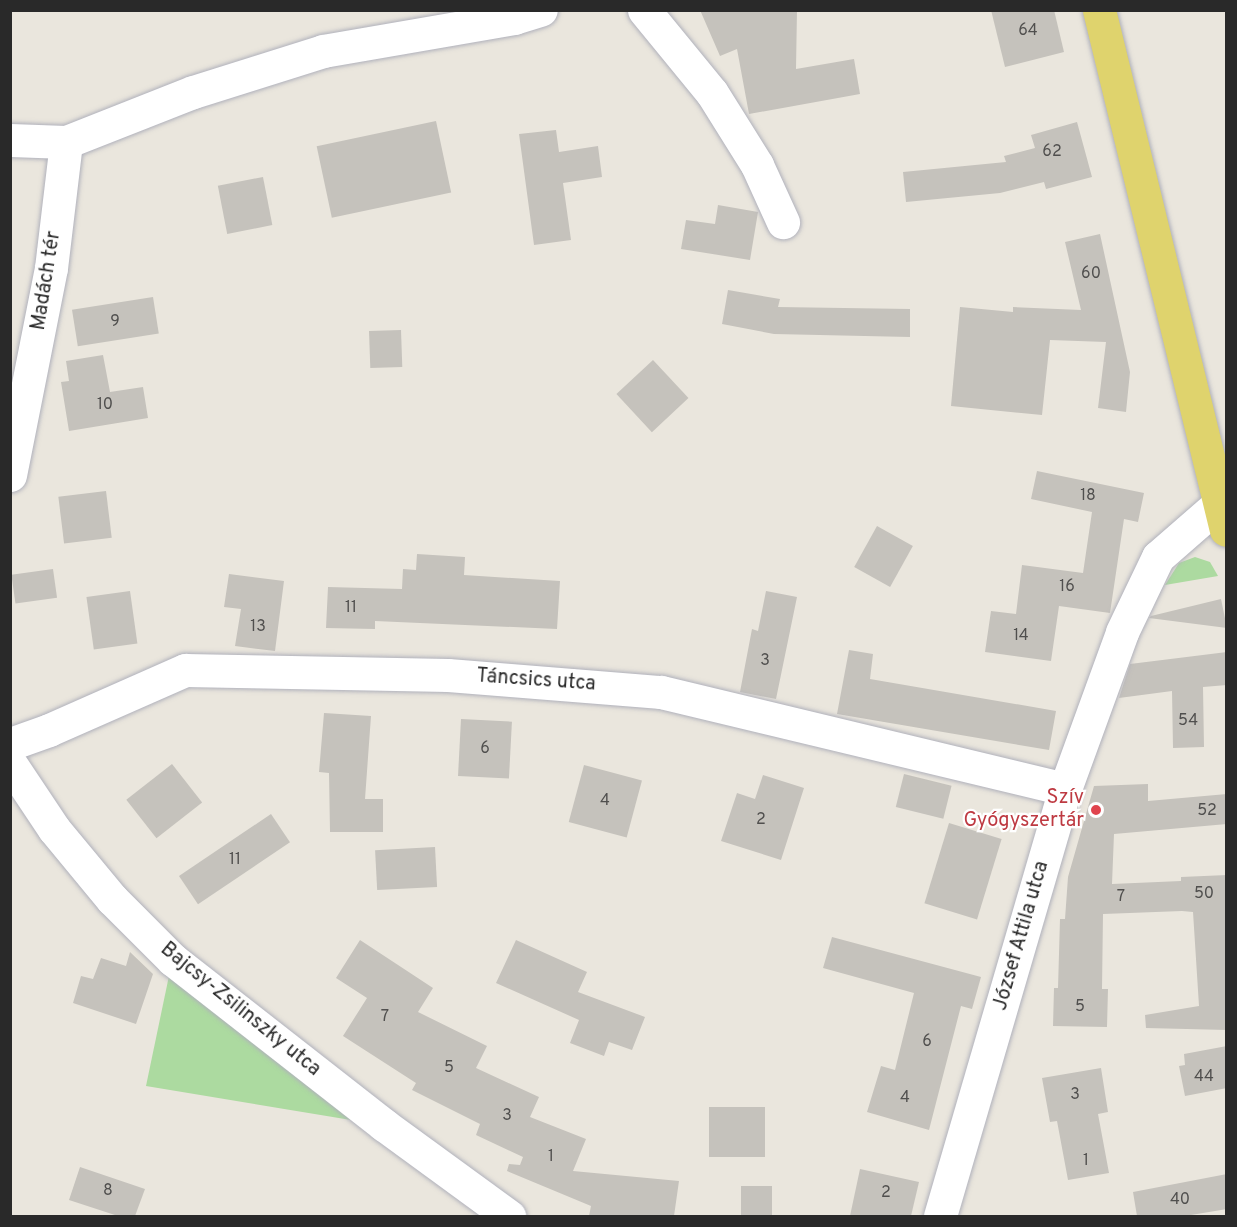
<!DOCTYPE html>
<meta charset="utf-8">
<style>
body{margin:0}
#map{position:relative;width:1237px;height:1227px;overflow:hidden;background:#eae6dd;font-family:Overpass,sans-serif}
div>[style]{position:absolute}
[style*='--x']{left:calc(var(--x)*1px);top:calc(var(--y)*1px);width:calc(var(--w)*1px);rotate:calc(var(--a)*1deg)}
.green>*{inset:0;background:#acdaa0}
.building>*{inset:0;background:#c5c2bc;transform-origin:0 0}
.roads{filter:drop-shadow(0 0 2px #b0b1bb) drop-shadow(0 0 2px #b0b1bb)}
.minor>*{height:33px;margin:-16.5px;padding:0 16.5px;transform-origin:16.5px;border-radius:16.5px;background:#fff}
.major>*{height:33px;margin:-16.5px;padding:0 16.5px;transform-origin:16.5px;border-radius:16.5px;background:#dfd36d}
.dots>*{width:16px;height:16px;translate:-50% -50%;box-sizing:border-box;border:3px solid #fff;border-radius:50%}
span{translate:-50% -50%;white-space:nowrap;text-align:center;line-height:1.15;-webkit-text-stroke:4.5px #fff;paint-order:stroke}
.number-label{font-size:16px;color:#504f4e}
.number-label span{-webkit-text-stroke-width:0}
.street-label{font-size:20px;color:#292929}
.health-label{font-size:20px;color:#be3a42}
.right{translate:-100% -50%;text-align:right}
.frame{position:absolute;inset:0;border:12px solid #292929;pointer-events:none}
</style>
<div id="map">
<div class="green">
<div style="clip-path:polygon(1195px 557px,1210px 562px,1218px 576px,1165px 585px,1179px 563px)"></div>
<div style="clip-path:polygon(170px 971px,363px 1122px,146px 1086px)"></div>
</div>
<div class="building">
<div style="clip-path:polygon(700px 10px,797px 10px,796px 69px,854px 59px,860px 94px,749px 114px,737px 49px,720px 56px)"></div>
<div style="clip-path:polygon(991px 10px,1054px 10px,1064px 52px,1005px 67px)"></div>
<div style="left:436px;top:121px;width:73px;height:122px;rotate:78deg"></div>
<div style="clip-path:polygon(1077px 122px,1092px 177px,1046px 189px,1044px 182px,1000px 193px,906px 202px,903px 172px,1006px 162px,1004px 156px,1035px 148px,1031px 135px)"></div>
<div style="clip-path:polygon(556px 130px,559px 152px,598px 146px,602px 177px,563px 183px,571px 240px,534px 245px,519px 134px)"></div>
<div style="left:263px;top:177px;width:49px;height:46px;rotate:79deg"></div>
<div style="clip-path:polygon(718px 205px,758px 212px,750px 260px,681px 249px,686px 220px,715px 224px)"></div>
<div style="clip-path:polygon(1100px 234px,1130px 372px,1126px 412px,1098px 408px,1106px 342px,1050px 340px,1042px 415px,951px 406px,960px 307px,1013px 312px,1013px 307px,1081px 310px,1065px 242px)"></div>
<div style="clip-path:polygon(728px 290px,780px 299px,778px 307px,910px 309px,910px 337px,774px 334px,722px 324px)"></div>
<div style="left:153px;top:297px;width:37px;height:82px;rotate:81deg"></div>
<div style="left:401px;top:330px;width:37px;height:32px;rotate:88deg"></div>
<div style="clip-path:polygon(103px 355px,110px 392px,143px 387px,148px 418px,69px 431px,61px 382px,69px 381px,66px 361px)"></div>
<div style="left:653px;top:360px;width:52px;height:50px;rotate:47deg"></div>
<div style="clip-path:polygon(1037px 471px,1144px 493px,1138px 522px,1124px 519px,1110px 613px,1059px 606px,1051px 661px,985px 652px,991px 611px,1016px 614px,1022px 565px,1083px 573px,1092px 512px,1031px 499px)"></div>
<div style="left:106px;top:491px;width:47px;height:48px;rotate:83deg"></div>
<div style="left:877px;top:526px;width:41px;height:47px;rotate:29deg"></div>
<div style="clip-path:polygon(417px 554px,465px 557px,464px 575px,560px 581px,557px 629px,375px 621px,375px 629px,326px 628px,328px 587px,402px 589px,403px 569px,416px 570px)"></div>
<div style="left:53px;top:569px;width:29px;height:42px;rotate:82deg"></div>
<div style="clip-path:polygon(229px 574px,284px 581px,275px 651px,235px 646px,241px 609px,224px 607px)"></div>
<div style="left:130px;top:591px;width:53px;height:44px;rotate:82deg"></div>
<div style="clip-path:polygon(766px 591px,797px 597px,776px 699px,740px 692px,752px 629px,758px 631px)"></div>
<div style="clip-path:polygon(1221px 599px,1227px 628px,1149px 618px,1151px 616px)"></div>
<div style="clip-path:polygon(849px 650px,873px 654px,870px 679px,1056px 711px,1049px 750px,837px 714px)"></div>
<div style="clip-path:polygon(1227px 652px,1227px 685px,1203px 687px,1204px 747px,1173px 748px,1172px 691px,1119px 698px,1130px 664px)"></div>
<div style="clip-path:polygon(324px 713px,371px 716px,365px 799px,383px 799px,383px 832px,330px 832px,329px 773px,319px 772px)"></div>
<div style="left:461px;top:719px;width:51px;height:57px;rotate:3deg"></div>
<div style="left:172px;top:764px;width:49px;height:58px;rotate:52deg"></div>
<div style="left:584px;top:765px;width:60px;height:59px;rotate:15deg"></div>
<div style="left:904px;top:774px;width:49px;height:34px;rotate:14deg"></div>
<div style="clip-path:polygon(763px 775px,804px 788px,781px 860px,721px 841px,737px 793px,755px 799px)"></div>
<div style="clip-path:polygon(1148px 784px,1148px 801px,1227px 794px,1227px 824px,1114px 834px,1112px 884px,1181px 881px,1181px 877px,1227px 875px,1227px 1030px,1146px 1028px,1145px 1015px,1199px 1006px,1193px 912px,1182px 911px,1103px 914px,1102px 989px,1108px 989px,1107px 1027px,1053px 1026px,1054px 988px,1058px 988px,1060px 919px,1065px 919px,1068px 877px,1094px 786px)"></div>
<div style="left:271px;top:814px;width:34px;height:111px;rotate:56deg"></div>
<div style="left:949px;top:823px;width:55px;height:84px;rotate:17deg"></div>
<div style="left:435px;top:847px;width:40px;height:60px;rotate:87deg"></div>
<div style="clip-path:polygon(832px 937px,981px 977px,972px 1009px,961px 1006px,929px 1130px,867px 1112px,881px 1066px,895px 1070px,914px 993px,823px 968px)"></div>
<div style="clip-path:polygon(360px 940px,433px 988px,418px 1012px,487px 1046px,476px 1068px,539px 1097px,530px 1117px,586px 1139px,573px 1171px,679px 1181px,674px 1216px,589px 1216px,591px 1206px,507px 1171px,509px 1164px,520px 1165px,523px 1157px,476px 1135px,480px 1124px,412px 1090px,416px 1083px,343px 1036px,367px 998px,336px 978px)"></div>
<div style="clip-path:polygon(516px 940px,587px 972px,578px 992px,645px 1017px,632px 1050px,609px 1042px,604px 1056px,570px 1043px,579px 1020px,496px 983px)"></div>
<div style="clip-path:polygon(130px 952px,153px 974px,136px 1024px,73px 1003px,81px 976px,93px 979px,101px 958px,126px 966px)"></div>
<div style="clip-path:polygon(1227px 1046px,1227px 1088px,1185px 1096px,1179px 1066px,1185px 1065px,1184px 1054px)"></div>
<div style="clip-path:polygon(1101px 1068px,1108px 1112px,1098px 1114px,1109px 1173px,1068px 1180px,1057px 1121px,1050px 1122px,1042px 1078px)"></div>
<div style="left:709px;top:1107px;width:56px;height:50px"></div>
<div style="clip-path:polygon(80px 1167px,145px 1189px,135px 1216px,118px 1216px,69px 1200px)"></div>
<div style="clip-path:polygon(860px 1169px,919px 1182px,911px 1216px,850px 1216px)"></div>
<div style="clip-path:polygon(1227px 1174px,1227px 1209px,1185px 1216px,1137px 1216px,1133px 1192px)"></div>
<div style="left:741px;top:1186px;width:31px;height:30px"></div>
</div>
<div class="roads">
<div class="minor">
<div style="--x:644;--y:10;--w:107;--a:50.7"></div>
<div style="--x:712;--y:93;--w:85;--a:58"></div>
<div style="--x:757;--y:165;--w:63;--a:65.5"></div>
<div style="--x:10;--y:140;--w:56;--a:2"></div>
<div style="--x:66;--y:142;--w:136;--a:-21.5"></div>
<div style="--x:193;--y:92;--w:136;--a:-17.5"></div>
<div style="--x:323;--y:51;--w:194;--a:-9.8"></div>
<div style="--x:514;--y:18;--w:28;--a:-17"></div>
<div style="--x:10;--y:475;--w:211;--a:-78.8"></div>
<div style="--x:51;--y:268;--w:127;--a:-83.2"></div>
<div style="--x:10;--y:744;--w:41;--a:-19.7"></div>
<div style="--x:49;--y:730;--w:149;--a:-23.8"></div>
<div style="--x:185;--y:670;--w:263;--a:1.1"></div>
<div style="--x:448;--y:675;--w:214;--a:4.6"></div>
<div style="--x:661;--y:692;--w:415;--a:13.5"></div>
<div style="--x:10;--y:763;--w:79;--a:56.3"></div>
<div style="--x:54;--y:829;--w:91;--a:50.4"></div>
<div style="--x:112;--y:899;--w:86;--a:45"></div>
<div style="--x:173;--y:960;--w:268;--a:38"></div>
<div style="--x:384;--y:1125;--w:155;--a:36.1"></div>
<div style="--x:940;--y:1216;--w:445;--a:-73.7"></div>
<div style="--x:1065;--y:789;--w:167;--a:-70"></div>
<div style="--x:1122;--y:632;--w:83;--a:-64.4"></div>
<div style="--x:1158;--y:557;--w:82;--a:-41.1"></div>
</div>
<div class="major">
<div style="--x:1099;--y:10;--w:535;--a:76.28"></div>
</div>
</div>
<div class="dots">
<div style="left:1096px;top:810px;background:#e0444e"></div>
</div>
<div class="number-label">
<span style="left:1028px;top:31px">64</span>
<span style="left:1052px;top:152px">62</span>
<span style="left:1091px;top:274px">60</span>
<span style="left:115px;top:322px">9</span>
<span style="left:105px;top:405px">10</span>
<span style="left:1088px;top:496px">18</span>
<span style="left:1067px;top:587px">16</span>
<span style="left:351px;top:608px">11</span>
<span style="left:258px;top:627px">13</span>
<span style="left:1021px;top:636px">14</span>
<span style="left:765px;top:661px">3</span>
<span style="left:1188px;top:721px">54</span>
<span style="left:485px;top:749px">6</span>
<span style="left:605px;top:801px">4</span>
<span style="left:1207px;top:811px">52</span>
<span style="left:761px;top:820px">2</span>
<span style="left:235px;top:860px">11</span>
<span style="left:1204px;top:894px">50</span>
<span style="left:1121px;top:897px">7</span>
<span style="left:1080px;top:1007px">5</span>
<span style="left:385px;top:1017px">7</span>
<span style="left:927px;top:1042px">6</span>
<span style="left:449px;top:1068px">5</span>
<span style="left:1204px;top:1077px">44</span>
<span style="left:1075px;top:1095px">3</span>
<span style="left:905px;top:1098px">4</span>
<span style="left:507px;top:1116px">3</span>
<span style="left:551px;top:1157px">1</span>
<span style="left:1086px;top:1161px">1</span>
<span style="left:108px;top:1191px">8</span>
<span style="left:886px;top:1193px">2</span>
<span style="left:1180px;top:1200px">40</span>
</div>
<div class="street-label">
<span style="left:47px;top:281px;rotate:-81deg">Madách tér</span>
<span style="left:536px;top:681px;rotate:4deg">Táncsics utca</span>
<span style="left:1022px;top:936px;rotate:-74deg">József Attila utca</span>
<span style="left:240px;top:1010px;rotate:39deg">Bajcsy-Zsilinszky utca</span>
</div>
<div class="health-label">
<span class="right" style="left:1084px;top:810px">Szív<br>Gyógyszertár</span>
</div>
<div class="frame"></div>
</div>
